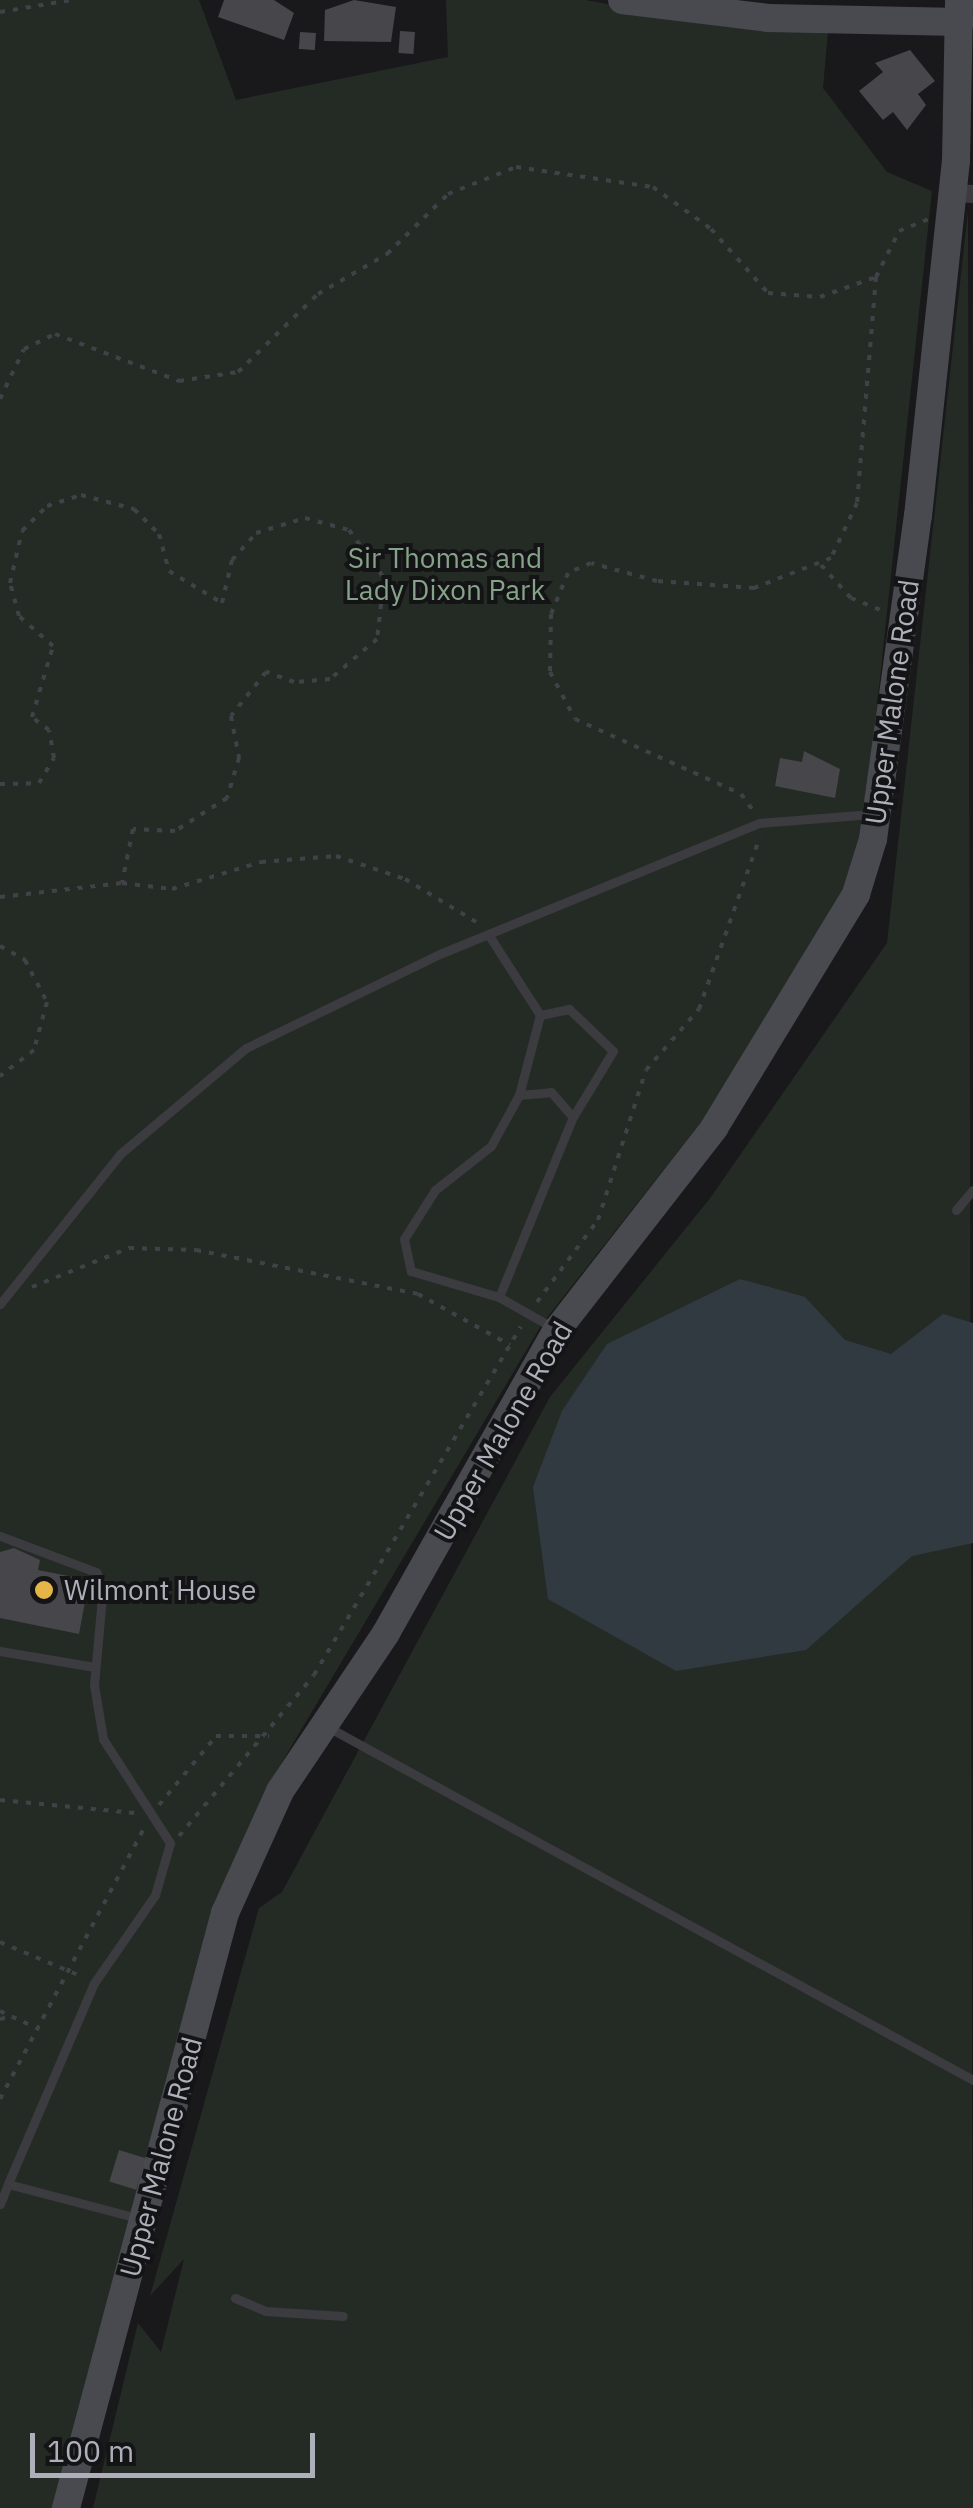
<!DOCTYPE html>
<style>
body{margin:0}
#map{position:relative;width:973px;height:2508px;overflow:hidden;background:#19191b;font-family:"IBM Plex Sans",sans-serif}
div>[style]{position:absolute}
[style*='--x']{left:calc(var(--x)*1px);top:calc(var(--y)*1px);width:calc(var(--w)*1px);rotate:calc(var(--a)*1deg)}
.green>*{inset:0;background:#242b25}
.water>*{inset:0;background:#323a41}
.building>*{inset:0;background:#47464b;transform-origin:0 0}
.path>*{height:4px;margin-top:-2px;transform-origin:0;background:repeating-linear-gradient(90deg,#414247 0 5px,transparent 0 13px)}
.lane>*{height:9px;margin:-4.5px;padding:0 4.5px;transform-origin:4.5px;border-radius:4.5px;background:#3b3b40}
.street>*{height:18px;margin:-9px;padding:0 9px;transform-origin:9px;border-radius:9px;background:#3b3b40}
.secondary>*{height:28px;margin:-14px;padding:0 14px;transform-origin:14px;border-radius:14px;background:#494a50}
.dots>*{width:28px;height:28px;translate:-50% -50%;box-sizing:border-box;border:5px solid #141416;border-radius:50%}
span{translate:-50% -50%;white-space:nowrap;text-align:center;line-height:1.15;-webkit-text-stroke:8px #141416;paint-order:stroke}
.park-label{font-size:28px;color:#85a388}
.street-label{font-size:28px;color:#adb0ba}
.poi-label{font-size:28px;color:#adb0ba}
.left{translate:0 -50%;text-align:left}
.scale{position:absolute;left:30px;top:2433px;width:285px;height:45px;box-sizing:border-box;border:5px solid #adb0ba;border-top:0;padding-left:12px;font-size:30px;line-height:35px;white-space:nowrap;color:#adb0ba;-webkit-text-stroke:8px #141416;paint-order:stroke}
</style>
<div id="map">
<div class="green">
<div style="clip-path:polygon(0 0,199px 0,236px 100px,448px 57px,446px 0,586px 0,726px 27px,828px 31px,823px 88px,887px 172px,932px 191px,863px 837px,845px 892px,702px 1121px,542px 1324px,269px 1784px,65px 2508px,0 2508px)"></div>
<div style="clip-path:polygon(968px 211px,973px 2508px,93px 2508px,138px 2323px,161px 2352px,184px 2259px,150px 2296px,259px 1908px,282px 1892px,550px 1397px,711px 1197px,887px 943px)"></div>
</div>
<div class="water">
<div style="clip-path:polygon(740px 1279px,805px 1297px,845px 1340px,891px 1354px,943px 1314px,973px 1323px,973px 1543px,912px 1556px,806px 1650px,676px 1671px,548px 1599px,533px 1487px,562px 1411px,607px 1344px)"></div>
</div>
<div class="building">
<div style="clip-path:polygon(224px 0,274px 0,294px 13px,284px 40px,218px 17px)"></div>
<div style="clip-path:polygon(354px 0,396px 7px,391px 42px,324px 41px,325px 10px)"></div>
<div style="left:400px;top:31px;width:15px;height:22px;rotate:4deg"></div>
<div style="left:300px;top:32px;width:16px;height:17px;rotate:4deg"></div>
<div style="clip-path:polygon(910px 50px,935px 81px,918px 94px,926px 105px,907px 130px,893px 112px,883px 120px,859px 91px,883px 72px,875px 63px)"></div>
<div style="clip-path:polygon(804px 751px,840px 769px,835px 798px,775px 786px,780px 758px,802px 762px)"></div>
<div style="clip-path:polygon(14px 1548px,40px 1560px,38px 1570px,89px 1580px,79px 1634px,0 1618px,0 1552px)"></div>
<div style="left:119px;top:2150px;width:28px;height:33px;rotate:17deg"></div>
</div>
<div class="path">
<div style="--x:0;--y:12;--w:72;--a:-9.6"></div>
<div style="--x:876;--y:277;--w:51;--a:-63.4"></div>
<div style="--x:899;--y:231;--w:32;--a:-22"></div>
<div style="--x:0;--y:399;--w:55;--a:-64.4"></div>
<div style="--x:24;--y:349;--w:34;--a:-26"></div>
<div style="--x:55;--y:334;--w:133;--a:20.8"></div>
<div style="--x:179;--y:381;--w:60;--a:-8.7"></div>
<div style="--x:238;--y:372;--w:112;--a:-44.3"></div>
<div style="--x:318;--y:294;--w:80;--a:-30.1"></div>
<div style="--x:387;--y:254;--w:86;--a:-44.5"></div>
<div style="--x:448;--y:194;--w:73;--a:-21.7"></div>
<div style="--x:516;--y:167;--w:138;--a:8.3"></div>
<div style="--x:653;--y:187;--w:72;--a:35.9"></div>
<div style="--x:711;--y:229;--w:86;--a:48.3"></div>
<div style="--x:768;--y:293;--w:52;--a:4.4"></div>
<div style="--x:820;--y:297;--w:59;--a:-19.7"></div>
<div style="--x:876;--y:277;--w:227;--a:94.8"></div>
<div style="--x:857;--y:503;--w:61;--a:115.3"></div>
<div style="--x:831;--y:558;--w:83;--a:158.7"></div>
<div style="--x:754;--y:588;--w:97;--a:-175.9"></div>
<div style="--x:657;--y:581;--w:68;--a:-164.7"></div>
<div style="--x:591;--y:563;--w:25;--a:157"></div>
<div style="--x:568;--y:573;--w:44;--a:112.5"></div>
<div style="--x:551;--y:614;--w:58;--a:91"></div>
<div style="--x:550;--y:672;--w:53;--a:62"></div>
<div style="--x:575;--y:719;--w:182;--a:24.3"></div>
<div style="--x:741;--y:794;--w:24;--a:54"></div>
<div style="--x:821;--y:565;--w:45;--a:47.7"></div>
<div style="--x:851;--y:598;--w:35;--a:22"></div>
<div style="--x:0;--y:784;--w:39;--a:-1"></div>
<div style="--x:39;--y:783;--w:29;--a:-59"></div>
<div style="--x:54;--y:758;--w:28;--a:-100"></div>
<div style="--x:49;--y:730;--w:21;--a:-143"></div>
<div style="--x:32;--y:717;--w:74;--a:-73.5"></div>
<div style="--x:53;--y:646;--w:45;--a:-138.6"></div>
<div style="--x:19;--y:616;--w:34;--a:-105"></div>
<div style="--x:10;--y:583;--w:53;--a:-77"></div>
<div style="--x:22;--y:531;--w:35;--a:-45"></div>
<div style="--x:47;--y:506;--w:36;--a:-18"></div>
<div style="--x:81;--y:495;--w:55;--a:14.8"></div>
<div style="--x:134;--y:509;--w:35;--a:45"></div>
<div style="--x:159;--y:534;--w:38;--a:75"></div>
<div style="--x:169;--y:571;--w:62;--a:31.1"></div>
<div style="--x:222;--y:603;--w:44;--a:-76.9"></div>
<div style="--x:232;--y:560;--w:36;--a:-48"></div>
<div style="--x:256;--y:533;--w:51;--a:-17"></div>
<div style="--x:305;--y:518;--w:46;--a:15.3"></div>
<div style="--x:349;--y:530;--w:59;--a:53.9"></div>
<div style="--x:384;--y:578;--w:61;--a:96.5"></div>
<div style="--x:377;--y:639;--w:62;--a:139.6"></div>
<div style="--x:330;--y:679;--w:36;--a:175"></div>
<div style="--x:294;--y:682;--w:30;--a:-160"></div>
<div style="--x:266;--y:672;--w:56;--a:128.5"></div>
<div style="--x:231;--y:716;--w:43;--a:79.2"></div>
<div style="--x:239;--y:758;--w:42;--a:106.7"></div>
<div style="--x:227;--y:798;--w:62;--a:147.6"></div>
<div style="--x:175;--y:831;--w:42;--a:-177.3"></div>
<div style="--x:133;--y:829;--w:55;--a:101.5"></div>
<div style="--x:0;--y:897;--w:123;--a:-6.5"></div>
<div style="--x:122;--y:883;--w:50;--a:6.8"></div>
<div style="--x:172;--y:889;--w:93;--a:-16.9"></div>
<div style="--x:261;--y:862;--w:75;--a:-4.6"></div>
<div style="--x:336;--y:856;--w:73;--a:18.4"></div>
<div style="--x:405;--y:879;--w:85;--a:31.1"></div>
<div style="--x:0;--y:946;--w:29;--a:29"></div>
<div style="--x:25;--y:960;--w:47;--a:62.4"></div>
<div style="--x:47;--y:1002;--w:50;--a:105.2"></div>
<div style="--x:34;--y:1050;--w:43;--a:142.6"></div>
<div style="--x:32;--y:1287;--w:105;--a:-21.9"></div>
<div style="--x:129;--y:1248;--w:67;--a:1.7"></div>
<div style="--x:196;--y:1250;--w:226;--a:11.2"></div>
<div style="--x:418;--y:1294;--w:105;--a:29"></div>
<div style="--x:537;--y:1302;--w:102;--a:-53.4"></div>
<div style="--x:598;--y:1220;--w:157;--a:-72.3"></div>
<div style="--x:646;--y:1070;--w:81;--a:-49"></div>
<div style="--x:699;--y:1009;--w:182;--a:-70.5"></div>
<div style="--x:0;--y:1800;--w:135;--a:5.5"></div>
<div style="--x:159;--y:1805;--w:89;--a:-50.4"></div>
<div style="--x:216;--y:1736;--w:53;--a:0"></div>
<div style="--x:179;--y:1836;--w:210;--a:-50"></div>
<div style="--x:314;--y:1675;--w:405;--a:-59.3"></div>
<div style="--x:0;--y:1942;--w:90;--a:22.9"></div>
<div style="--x:0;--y:2011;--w:38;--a:25"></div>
<div style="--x:0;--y:2019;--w:13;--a:-13"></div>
<div style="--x:0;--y:2099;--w:305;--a:-62"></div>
</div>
<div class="lane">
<div style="--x:488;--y:934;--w:96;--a:57.3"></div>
<div style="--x:519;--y:1095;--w:32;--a:-5"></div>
<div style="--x:551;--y:1092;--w:33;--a:49"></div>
<div style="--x:956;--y:1210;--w:26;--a:-50"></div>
<div style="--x:499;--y:1297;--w:195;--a:-67.7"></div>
<div style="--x:573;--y:1117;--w:77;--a:-58.8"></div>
<div style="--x:613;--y:1051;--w:61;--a:-136.3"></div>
<div style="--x:569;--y:1009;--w:30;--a:168"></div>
<div style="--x:540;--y:1015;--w:83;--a:104.7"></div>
<div style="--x:519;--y:1095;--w:58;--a:118.8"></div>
<div style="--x:491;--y:1146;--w:71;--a:141.8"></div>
<div style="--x:435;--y:1190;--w:58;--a:122.3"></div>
<div style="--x:404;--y:1239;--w:33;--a:78"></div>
<div style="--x:411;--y:1271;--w:92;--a:16.5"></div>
<div style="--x:499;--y:1297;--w:64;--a:29.7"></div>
<div style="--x:0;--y:1304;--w:192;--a:-51.3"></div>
<div style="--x:120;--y:1154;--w:165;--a:-40.1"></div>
<div style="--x:246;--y:1048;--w:218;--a:-25.9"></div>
<div style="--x:442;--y:953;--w:343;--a:-22.3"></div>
<div style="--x:759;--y:823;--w:113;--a:-4.6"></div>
<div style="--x:0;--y:1536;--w:103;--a:20.6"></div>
<div style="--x:96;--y:1572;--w:16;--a:63"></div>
<div style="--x:103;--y:1586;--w:99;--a:95.2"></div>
<div style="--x:94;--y:1685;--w:55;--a:80.5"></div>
<div style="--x:103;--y:1739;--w:124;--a:57.2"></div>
<div style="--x:170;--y:1843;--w:54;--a:106.1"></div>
<div style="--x:155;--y:1895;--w:107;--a:124.7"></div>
<div style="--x:94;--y:1983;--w:219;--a:113.2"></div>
<div style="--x:0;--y:1651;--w:96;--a:9.6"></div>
<div style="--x:326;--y:1726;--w:738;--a:28.68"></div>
<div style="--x:0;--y:2204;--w:22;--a:-68"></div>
<div style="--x:8;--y:2184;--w:138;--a:14.7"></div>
<div style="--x:235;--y:2298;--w:33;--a:23"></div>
<div style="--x:265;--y:2311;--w:78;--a:3.7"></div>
</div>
<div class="street">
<div style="--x:952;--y:193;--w:21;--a:3"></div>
</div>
<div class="secondary">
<div style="--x:622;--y:0;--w:147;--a:7"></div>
<div style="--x:768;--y:18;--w:192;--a:1.2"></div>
<div style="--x:66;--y:2508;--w:616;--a:-75.04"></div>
<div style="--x:225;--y:1913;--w:134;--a:-65.7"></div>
<div style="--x:280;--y:1791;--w:190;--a:-56.1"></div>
<div style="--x:386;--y:1633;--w:348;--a:-60.6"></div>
<div style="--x:557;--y:1330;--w:256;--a:-52.1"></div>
<div style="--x:714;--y:1128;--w:274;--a:-58.7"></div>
<div style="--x:856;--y:894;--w:58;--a:-72.8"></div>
<div style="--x:873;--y:839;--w:326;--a:-82.1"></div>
<div style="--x:918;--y:516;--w:357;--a:-83.9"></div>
<div style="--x:956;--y:161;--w:161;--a:-88.9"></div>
</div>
<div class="dots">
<div style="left:44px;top:1590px;background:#e6b547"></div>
</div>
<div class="park-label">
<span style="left:445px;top:574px">Sir Thomas and<br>Lady Dixon Park</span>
</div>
<div class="street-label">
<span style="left:892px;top:702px;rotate:-82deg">Upper Malone Road</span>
<span style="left:503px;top:1431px;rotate:-60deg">Upper Malone Road</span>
<span style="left:161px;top:2157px;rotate:-75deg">Upper Malone Road</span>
</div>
<div class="poi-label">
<span class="left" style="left:64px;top:1590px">Wilmont House</span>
</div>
<div class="scale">100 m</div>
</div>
